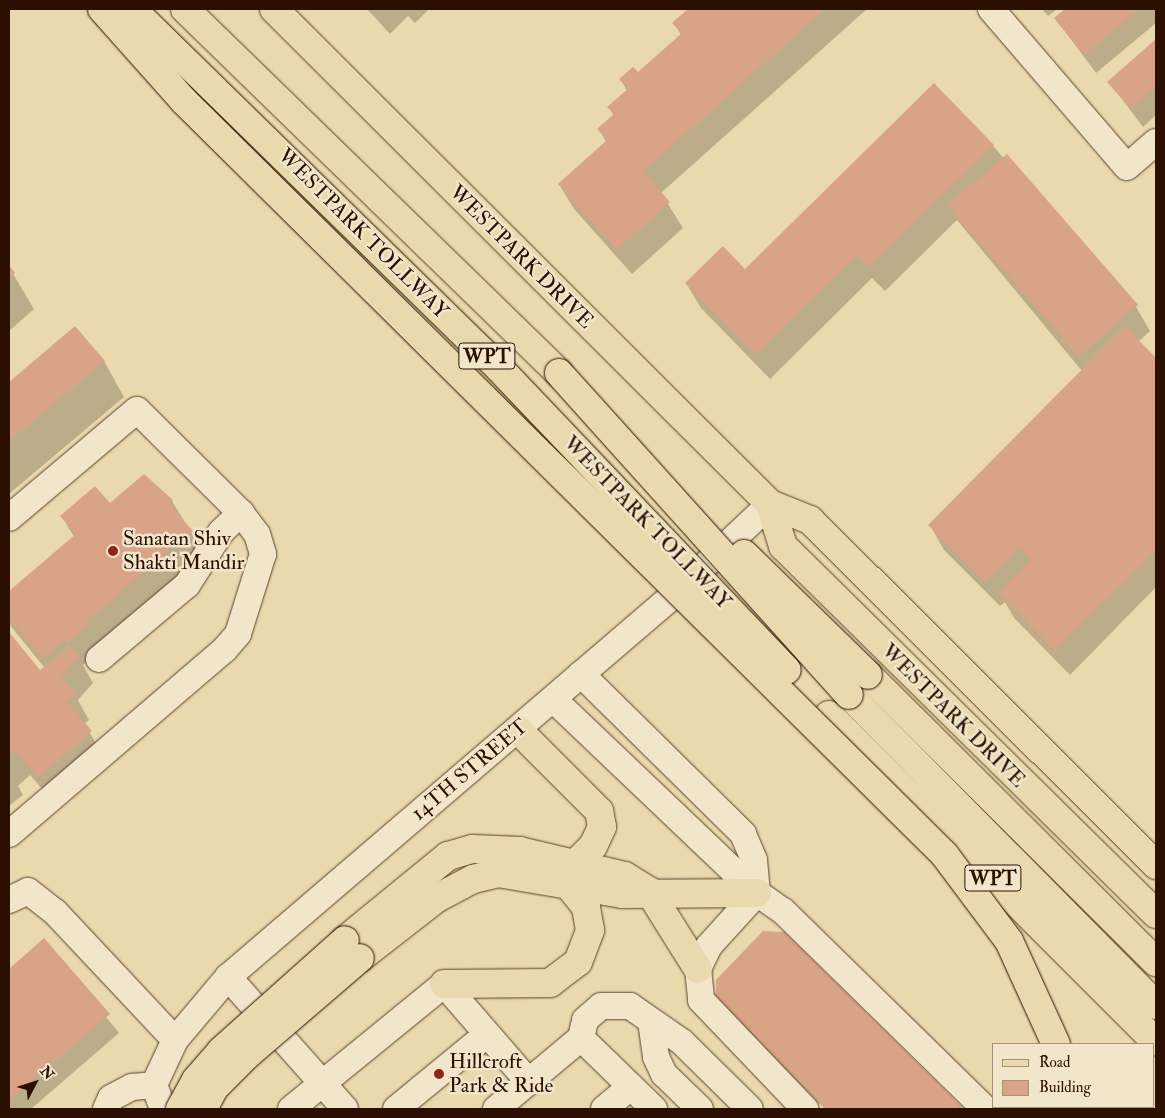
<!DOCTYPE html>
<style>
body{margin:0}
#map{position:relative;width:1165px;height:1118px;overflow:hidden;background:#ead9ad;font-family:"IM FELL Double Pica",serif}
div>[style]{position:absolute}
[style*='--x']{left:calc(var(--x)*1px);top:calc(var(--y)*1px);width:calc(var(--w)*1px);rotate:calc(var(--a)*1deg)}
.shadow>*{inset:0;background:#0003}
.building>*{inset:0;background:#d9a388;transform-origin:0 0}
.roads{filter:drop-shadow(0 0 1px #5b422c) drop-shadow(0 0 1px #5b422c)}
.minor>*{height:26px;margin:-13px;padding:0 13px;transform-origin:13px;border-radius:13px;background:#f1e6ca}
.major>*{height:28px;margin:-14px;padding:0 14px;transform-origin:14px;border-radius:14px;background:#ead9ad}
.highway>*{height:28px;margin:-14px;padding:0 14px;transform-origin:14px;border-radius:14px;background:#ead9ad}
.bridges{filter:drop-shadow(0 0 1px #2b0f01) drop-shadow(0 0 1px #2b0f01)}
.highway-bridge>*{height:28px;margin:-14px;padding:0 14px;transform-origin:14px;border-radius:14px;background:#ead9ad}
.dots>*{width:14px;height:14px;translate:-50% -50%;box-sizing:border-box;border:2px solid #f1e6ca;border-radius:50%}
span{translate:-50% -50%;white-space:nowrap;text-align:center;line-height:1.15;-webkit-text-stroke:5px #f1e6ca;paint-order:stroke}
.shield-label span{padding:1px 4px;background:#f1e6ca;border:1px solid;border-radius:4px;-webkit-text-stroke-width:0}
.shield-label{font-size:20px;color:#2b0f01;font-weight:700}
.street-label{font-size:21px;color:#2b0f01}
.poi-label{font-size:21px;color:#2b0f01}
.left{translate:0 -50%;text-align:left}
.frame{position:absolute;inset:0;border:10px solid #2b0f01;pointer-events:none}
.legend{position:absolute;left:992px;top:1043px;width:162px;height:65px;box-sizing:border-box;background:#f1e6ca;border:1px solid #a2907a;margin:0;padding:6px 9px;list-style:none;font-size:15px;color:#2b0f01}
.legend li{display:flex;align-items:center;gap:10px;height:25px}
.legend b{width:25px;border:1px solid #a2907a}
.north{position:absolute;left:10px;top:1058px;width:50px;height:50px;-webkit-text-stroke:4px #f1e6ca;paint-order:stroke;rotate:50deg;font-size:14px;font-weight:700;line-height:20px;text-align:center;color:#2b0f01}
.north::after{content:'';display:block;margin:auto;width:18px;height:22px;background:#2b0f01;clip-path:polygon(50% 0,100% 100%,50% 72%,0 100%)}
</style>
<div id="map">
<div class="shadow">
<div style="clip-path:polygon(367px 9px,429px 9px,415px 23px,408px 16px,390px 34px)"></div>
<div style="clip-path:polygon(690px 9px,867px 9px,661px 193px,683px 228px,632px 274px,574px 209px,559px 184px,606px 142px,599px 129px,614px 116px,609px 107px,627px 91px,621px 79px,638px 74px,681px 35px,674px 23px)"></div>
<div style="clip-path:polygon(1042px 9px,1057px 9px,1048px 16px)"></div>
<div style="clip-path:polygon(1067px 9px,1156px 9px,1156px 23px,1096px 73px,1055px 18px)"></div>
<div style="clip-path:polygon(1156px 40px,1156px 115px,1143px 127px,1109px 82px)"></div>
<div style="clip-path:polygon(993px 146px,1136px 307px,1150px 331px,1138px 342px,1156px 360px,1156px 587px,1070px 675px,1014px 618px,1005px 602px,1000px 606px,944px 550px,930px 525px,1082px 371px,957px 220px,885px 291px,872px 278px,770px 379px,701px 308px,686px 283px,745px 271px)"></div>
<div style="clip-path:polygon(9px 267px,34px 309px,9px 331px)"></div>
<div style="clip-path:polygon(75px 328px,104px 361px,124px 397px,9px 494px,9px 384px)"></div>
<div style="clip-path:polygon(144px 476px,172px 501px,206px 557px,83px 665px,93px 683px,78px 700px,89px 720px,84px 724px,105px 757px,53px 801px,30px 775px,18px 786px,23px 795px,9px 806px,9px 634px,40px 672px,44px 667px,9px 624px,9px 592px,74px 537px,62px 516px,110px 505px)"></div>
<div style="clip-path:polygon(784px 933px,962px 1109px,825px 1109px,721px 1007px)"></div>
<div style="clip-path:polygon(44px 940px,119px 1033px,31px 1109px,9px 1109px,9px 971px)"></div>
</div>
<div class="building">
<div style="clip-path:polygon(688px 9px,825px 9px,643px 172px,670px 202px,617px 250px,558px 184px,607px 140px,597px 129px,614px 114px,607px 107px,628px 89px,619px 79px,633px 67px,638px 72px,682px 33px,672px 23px)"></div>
<div style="clip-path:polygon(1065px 9px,1140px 9px,1084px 55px,1054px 18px)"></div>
<div style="clip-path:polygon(1156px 39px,1156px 87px,1131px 109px,1107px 82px)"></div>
<div style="clip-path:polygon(934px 83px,994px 145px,870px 267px,857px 255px,756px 355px,685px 283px,723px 246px,745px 269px)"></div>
<div style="left:1007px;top:154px;width:200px;height:79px;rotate:49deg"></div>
<div style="clip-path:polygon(9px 265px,15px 273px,9px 278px)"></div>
<div style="clip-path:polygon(75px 326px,105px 361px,9px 441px,9px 382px)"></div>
<div style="clip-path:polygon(1125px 326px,1156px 358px,1156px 551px,1055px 651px,998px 593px,1031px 560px,1020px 548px,985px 582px,928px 525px)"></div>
<div style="clip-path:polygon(144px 474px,173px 500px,169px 504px,193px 531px,86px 621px,89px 625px,68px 643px,65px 640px,43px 659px,9px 619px,9px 591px,76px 534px,60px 516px,95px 486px,110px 503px)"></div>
<div style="clip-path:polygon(9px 632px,40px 670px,69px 646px,80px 657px,61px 677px,76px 694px,67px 702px,92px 731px,38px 778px,15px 751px,9px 757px)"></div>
<div style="clip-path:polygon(763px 931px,784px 932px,964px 1109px,826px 1109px,716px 1001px,716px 980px)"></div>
<div style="clip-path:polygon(44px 938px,110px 1014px,9px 1101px,9px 969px)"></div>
</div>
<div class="roads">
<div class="minor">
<div style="--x:991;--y:9;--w:208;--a:49.3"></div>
<div style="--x:1127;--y:167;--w:38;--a:-41"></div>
<div style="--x:9;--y:518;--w:167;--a:-40.2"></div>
<div style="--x:137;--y:410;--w:146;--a:44.7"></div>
<div style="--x:241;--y:513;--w:26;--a:53"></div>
<div style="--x:257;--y:534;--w:21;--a:73"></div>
<div style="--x:263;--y:554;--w:84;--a:107.4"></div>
<div style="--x:238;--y:634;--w:21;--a:131"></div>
<div style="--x:224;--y:650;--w:283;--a:139.4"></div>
<div style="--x:99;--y:659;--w:115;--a:-40.1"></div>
<div style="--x:187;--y:585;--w:63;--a:-57.3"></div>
<div style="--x:221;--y:532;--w:28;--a:-44"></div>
<div style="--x:581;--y:674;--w:228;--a:44.6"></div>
<div style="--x:743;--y:834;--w:28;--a:67"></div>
<div style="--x:754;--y:860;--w:33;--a:85"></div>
<div style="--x:553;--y:699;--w:282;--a:43.6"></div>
<div style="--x:757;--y:893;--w:32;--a:35"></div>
<div style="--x:783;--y:911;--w:283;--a:44.4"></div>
<div style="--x:757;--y:893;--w:72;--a:132.2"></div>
<div style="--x:709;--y:946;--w:25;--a:116"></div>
<div style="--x:698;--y:969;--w:31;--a:84"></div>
<div style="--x:701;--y:1000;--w:151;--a:46.3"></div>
<div style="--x:9;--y:900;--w:21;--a:-25"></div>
<div style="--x:28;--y:891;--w:34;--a:38"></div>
<div style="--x:55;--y:912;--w:175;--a:46.8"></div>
<div style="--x:228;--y:977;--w:176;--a:48.4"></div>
<div style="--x:651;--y:1021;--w:36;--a:82"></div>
<div style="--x:656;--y:1057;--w:19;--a:65"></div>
<div style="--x:664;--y:1074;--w:50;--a:44.2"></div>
<div style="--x:581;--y:1038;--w:18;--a:-77"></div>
<div style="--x:585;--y:1020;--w:21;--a:-41"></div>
<div style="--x:601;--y:1006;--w:29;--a:0"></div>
<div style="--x:630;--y:1006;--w:63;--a:34.7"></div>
<div style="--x:682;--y:1042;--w:95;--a:44.6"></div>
<div style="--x:581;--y:1038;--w:102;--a:44.2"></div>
<div style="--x:154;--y:1085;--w:50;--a:-65"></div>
<div style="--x:175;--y:1040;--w:82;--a:-49.9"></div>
<div style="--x:228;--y:977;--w:581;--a:-40.6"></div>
<div style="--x:669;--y:599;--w:139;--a:-43.2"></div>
<div style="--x:154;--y:1085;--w:26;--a:69"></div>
<div style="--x:106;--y:1109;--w:12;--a:-66"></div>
<div style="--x:111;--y:1098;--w:24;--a:-28"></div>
<div style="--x:132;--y:1087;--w:22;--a:-5"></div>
<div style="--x:291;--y:1109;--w:198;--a:-39.2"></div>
<div style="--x:444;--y:984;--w:130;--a:49.1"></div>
<div style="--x:396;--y:1109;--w:117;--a:-39.4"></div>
<div style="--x:496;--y:1109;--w:111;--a:-39.9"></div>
<div style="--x:604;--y:1109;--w:35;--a:-40"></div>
</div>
<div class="major">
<div style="--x:274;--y:9;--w:701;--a:44.94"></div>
<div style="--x:770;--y:504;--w:43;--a:21.8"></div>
<div style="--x:810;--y:520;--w:489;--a:44.9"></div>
<div style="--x:770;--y:504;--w:44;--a:72.8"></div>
<div style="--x:783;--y:546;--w:524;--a:44.61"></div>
</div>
<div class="highway">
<div style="--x:185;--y:9;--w:522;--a:44.22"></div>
<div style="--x:868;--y:675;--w:407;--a:44.9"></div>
<div style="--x:849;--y:695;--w:436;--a:45.3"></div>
<div style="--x:829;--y:715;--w:462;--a:45"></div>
<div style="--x:518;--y:730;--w:115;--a:45"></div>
<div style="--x:599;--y:811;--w:16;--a:79"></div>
<div style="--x:602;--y:827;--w:21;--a:115"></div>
<div style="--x:593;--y:846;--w:25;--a:135"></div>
<div style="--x:345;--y:940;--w:133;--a:-39.2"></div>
<div style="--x:448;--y:856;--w:25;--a:-16"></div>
<div style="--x:472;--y:849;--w:48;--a:2.4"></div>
<div style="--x:520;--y:851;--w:108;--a:13.4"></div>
<div style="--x:625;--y:876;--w:28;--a:32"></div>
<div style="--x:649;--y:891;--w:92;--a:57.9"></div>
<div style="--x:360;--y:958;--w:98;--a:-37.9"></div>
<div style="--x:437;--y:898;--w:41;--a:-27.8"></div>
<div style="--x:473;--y:879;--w:26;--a:-13"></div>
<div style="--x:498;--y:873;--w:126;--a:9.6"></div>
<div style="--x:622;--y:894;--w:135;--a:-0.4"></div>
<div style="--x:444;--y:984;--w:106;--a:-0.5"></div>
<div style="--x:550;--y:983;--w:35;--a:-37"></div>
<div style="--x:578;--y:962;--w:34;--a:-69"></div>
<div style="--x:590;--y:930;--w:23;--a:-100"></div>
<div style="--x:586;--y:907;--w:27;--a:-129"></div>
<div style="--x:1076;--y:1107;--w:2;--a:90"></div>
</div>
</div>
<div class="bridges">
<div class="highway-bridge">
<div style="--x:102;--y:9;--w:122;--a:48.3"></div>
<div style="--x:183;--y:100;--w:1071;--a:44.74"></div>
<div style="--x:944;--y:854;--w:109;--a:53.2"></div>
<div style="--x:1009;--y:941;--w:113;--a:65.5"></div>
<div style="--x:132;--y:9;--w:513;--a:44.37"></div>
<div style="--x:499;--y:368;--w:417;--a:46.4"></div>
<div style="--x:559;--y:373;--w:433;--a:48"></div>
<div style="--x:744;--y:554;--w:173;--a:44.3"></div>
<div style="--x:180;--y:1109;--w:33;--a:-61"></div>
<div style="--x:196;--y:1080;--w:38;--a:-49"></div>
<div style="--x:221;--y:1051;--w:166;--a:-41.8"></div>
<div style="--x:203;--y:1109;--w:24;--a:-62"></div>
<div style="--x:214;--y:1088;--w:45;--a:-45"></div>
<div style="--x:246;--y:1056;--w:150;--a:-40.7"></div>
</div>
</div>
<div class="dots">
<div style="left:113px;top:551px;background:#8f2418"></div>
<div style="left:439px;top:1074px;background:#8f2418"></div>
</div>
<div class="shield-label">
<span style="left:487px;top:356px">WPT</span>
<span style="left:993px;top:878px">WPT</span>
</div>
<div class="street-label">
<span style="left:363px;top:234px;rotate:45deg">WESTPARK TOLLWAY</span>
<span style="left:521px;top:257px;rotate:45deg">WESTPARK DRIVE</span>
<span style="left:647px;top:523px;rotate:46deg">WESTPARK TOLLWAY</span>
<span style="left:953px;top:716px;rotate:45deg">WESTPARK DRIVE</span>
<span style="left:470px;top:770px;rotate:-40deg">14TH STREET</span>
</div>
<div class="poi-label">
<span class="left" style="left:123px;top:551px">Sanatan Shiv<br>Shakti Mandir</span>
<span class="left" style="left:449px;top:1074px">Hillcroft<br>Park &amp; Ride</span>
</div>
<div class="frame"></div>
<ul class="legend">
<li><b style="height:6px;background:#ead9ad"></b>Road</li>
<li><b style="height:14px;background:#d9a388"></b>Building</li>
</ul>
<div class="north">N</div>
</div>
